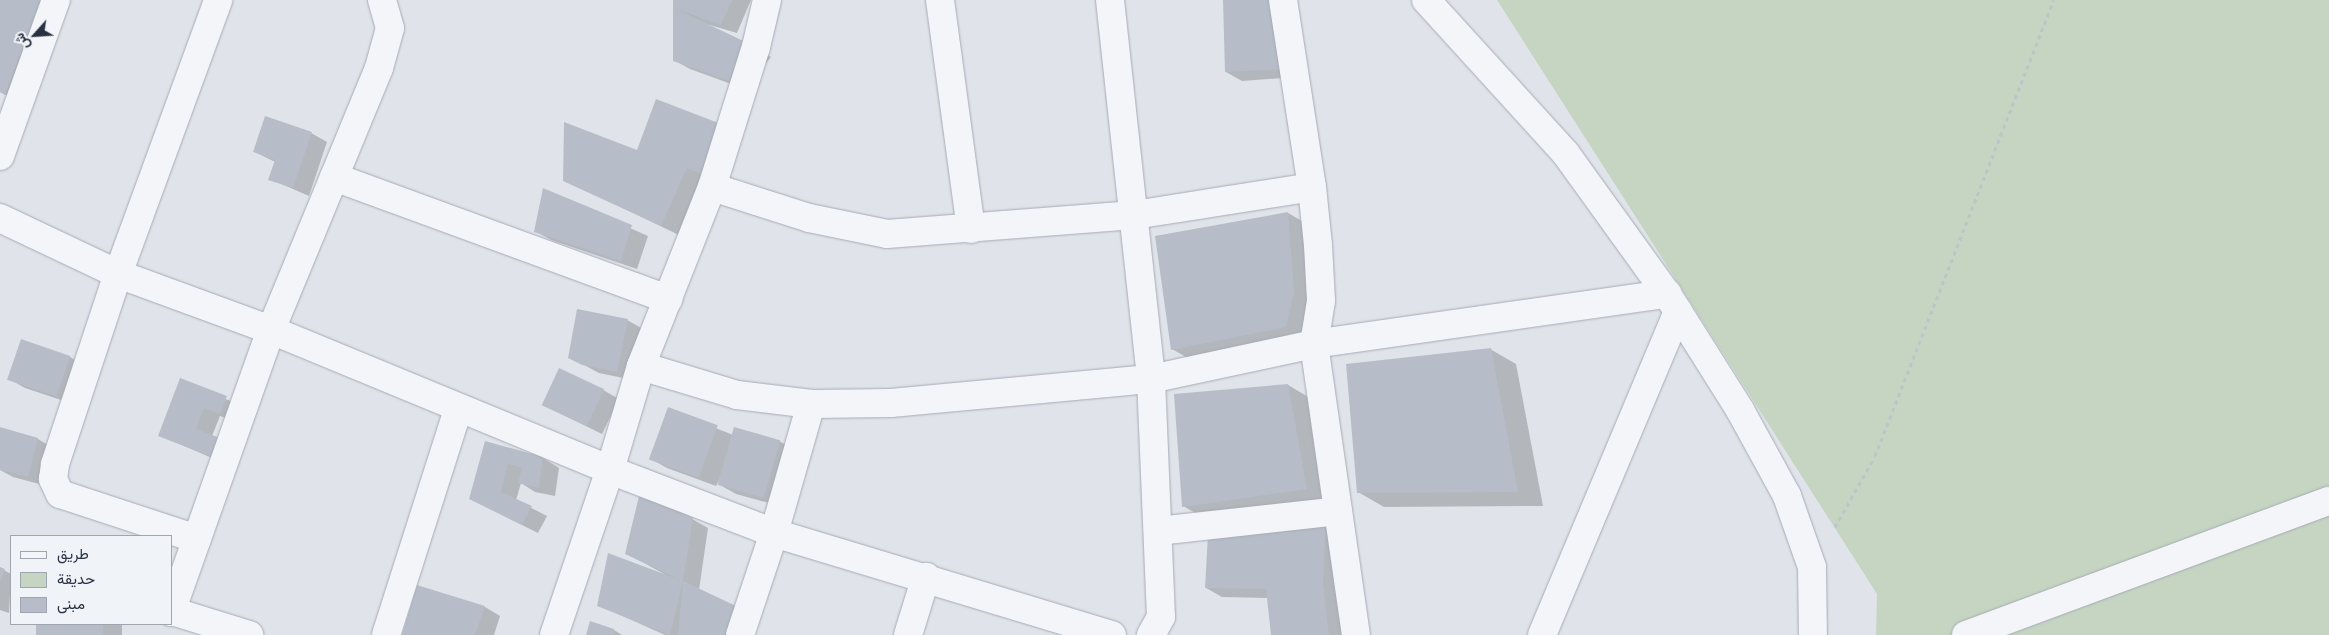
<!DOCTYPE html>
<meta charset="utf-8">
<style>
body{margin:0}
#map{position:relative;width:2329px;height:635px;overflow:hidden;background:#e0e4ea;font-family:Jost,Vazirmatn,sans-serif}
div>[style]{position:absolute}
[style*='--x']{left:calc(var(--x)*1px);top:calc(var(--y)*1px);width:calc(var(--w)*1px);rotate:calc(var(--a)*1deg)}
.green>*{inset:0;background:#c6d5c1}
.shadow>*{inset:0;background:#0003;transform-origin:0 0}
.building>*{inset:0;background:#b7bdc8;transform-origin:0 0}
.path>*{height:3px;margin-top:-1.5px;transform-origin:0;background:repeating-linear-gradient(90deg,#bec2c9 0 4px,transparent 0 8px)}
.roads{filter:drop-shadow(0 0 1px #a5abb5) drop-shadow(0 0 1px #a5abb5)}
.minor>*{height:28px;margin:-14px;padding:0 14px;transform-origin:14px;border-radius:14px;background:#f3f5f8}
span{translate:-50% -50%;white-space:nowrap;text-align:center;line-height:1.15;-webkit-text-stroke:4.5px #f0f3f7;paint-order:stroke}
.legend{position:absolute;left:10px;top:535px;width:162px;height:90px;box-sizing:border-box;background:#f0f3f7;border:1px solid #a0a6af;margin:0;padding:6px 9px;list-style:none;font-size:15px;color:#283243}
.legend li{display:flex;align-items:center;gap:10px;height:25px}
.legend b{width:25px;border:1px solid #a0a6af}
.north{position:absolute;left:10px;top:10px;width:50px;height:50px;-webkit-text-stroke:4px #f0f3f7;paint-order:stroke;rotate:244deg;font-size:14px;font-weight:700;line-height:20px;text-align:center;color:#283243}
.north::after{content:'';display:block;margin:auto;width:18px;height:22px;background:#283243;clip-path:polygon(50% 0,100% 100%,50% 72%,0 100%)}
</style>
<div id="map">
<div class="green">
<div style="clip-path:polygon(1497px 0,2329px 0,2329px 635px,1876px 635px,1877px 594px)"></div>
</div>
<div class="shadow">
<div style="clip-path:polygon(0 0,60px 0,21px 103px,0 92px)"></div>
<div style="clip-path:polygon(674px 0,751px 0,737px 33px,703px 23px,771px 57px,745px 89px,690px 69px,674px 60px)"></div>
<div style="clip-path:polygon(1225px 0,1298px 77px,1242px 81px,1226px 72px)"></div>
<div style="clip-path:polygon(657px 100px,717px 182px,700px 176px,707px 182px,683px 237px,565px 180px,645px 154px)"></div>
<div style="clip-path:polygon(311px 133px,327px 142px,309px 196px,270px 179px,275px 162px,255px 152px)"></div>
<div style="clip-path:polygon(544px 190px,648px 236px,637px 269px,551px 240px,535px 231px)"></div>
<div style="clip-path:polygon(1288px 213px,1309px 225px,1307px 339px,1193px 361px,1172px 349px)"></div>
<div style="clip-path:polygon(627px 320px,643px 329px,633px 380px,599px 373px,569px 357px)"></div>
<div style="clip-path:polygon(1490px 349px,1516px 364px,1543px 506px,1384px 507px,1358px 492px)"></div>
<div style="clip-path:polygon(70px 357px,85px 366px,73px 404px,25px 388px,9px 379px)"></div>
<div style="clip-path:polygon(181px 380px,242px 406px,236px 422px,220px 416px,212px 436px,228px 465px,159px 435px)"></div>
<div style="clip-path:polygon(1288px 385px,1310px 398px,1328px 501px,1204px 518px,1183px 506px)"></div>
<div style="clip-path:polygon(603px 390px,619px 399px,602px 434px,543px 405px)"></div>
<div style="clip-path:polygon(668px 409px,733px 435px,779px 441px,795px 450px,780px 506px,736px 494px,720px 485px,724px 470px,716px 486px,667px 468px,651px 459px)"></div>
<div style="clip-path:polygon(0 429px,38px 439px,53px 448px,43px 485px,13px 477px,0 470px)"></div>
<div style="clip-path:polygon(486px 442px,543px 458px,559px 468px,555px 496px,535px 492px,521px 483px,516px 500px,547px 516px,538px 533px,486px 507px)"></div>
<div style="clip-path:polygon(692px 519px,708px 528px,699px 590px,746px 635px,665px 635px,598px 605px,664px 574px,626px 553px)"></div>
<div style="clip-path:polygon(1325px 523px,1341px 532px,1344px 635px,1272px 635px,1268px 598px,1222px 597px,1206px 588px)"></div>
<div style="clip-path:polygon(0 568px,11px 574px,9px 613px,0 610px)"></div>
<div style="clip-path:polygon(485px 607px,500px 616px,494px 635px,403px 635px)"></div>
<div style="left:37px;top:624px;width:85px;height:11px"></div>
<div style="clip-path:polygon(614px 630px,622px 635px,587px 635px)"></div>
</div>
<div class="building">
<div style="clip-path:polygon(0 0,41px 0,5px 95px,0 92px)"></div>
<div style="clip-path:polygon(673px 0,732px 0,721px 25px,674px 8px,756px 47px,729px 81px,673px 61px)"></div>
<div style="clip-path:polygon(1223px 0,1271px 0,1283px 69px,1225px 72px)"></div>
<div style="clip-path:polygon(656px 99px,721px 124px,701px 174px,687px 168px,661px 226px,563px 181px,564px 122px,637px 150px)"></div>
<div style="clip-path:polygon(265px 116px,312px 132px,293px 188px,268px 180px,275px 160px,253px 152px)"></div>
<div style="clip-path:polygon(543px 188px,632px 225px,621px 261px,534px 232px)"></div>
<div style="clip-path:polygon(1288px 212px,1294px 292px,1286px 327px,1171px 350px,1155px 236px)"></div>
<div style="clip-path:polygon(577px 309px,628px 319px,617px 372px,582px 365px,568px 358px)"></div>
<div style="left:21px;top:339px;width:52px;height:43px;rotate:19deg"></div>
<div style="clip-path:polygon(1491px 348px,1518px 492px,1357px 493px,1346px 364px)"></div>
<div style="left:559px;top:368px;width:50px;height:41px;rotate:25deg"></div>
<div style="clip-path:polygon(180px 378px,227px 396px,220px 414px,204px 408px,196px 429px,220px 438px,212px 457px,158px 436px)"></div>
<div style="clip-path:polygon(1288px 384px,1307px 489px,1182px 507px,1174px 394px)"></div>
<div style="left:668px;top:407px;width:53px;height:56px;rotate:20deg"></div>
<div style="clip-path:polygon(0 427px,38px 438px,28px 477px,0 470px)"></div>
<div style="left:734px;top:427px;width:48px;height:60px;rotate:16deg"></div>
<div style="clip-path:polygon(485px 441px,543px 457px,539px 488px,518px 483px,522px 468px,508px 464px,501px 492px,532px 506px,522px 525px,469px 499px)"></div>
<div style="clip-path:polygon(640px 492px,693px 518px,683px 581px,736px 606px,728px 635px,678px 635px,683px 581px,670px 635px,597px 606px,608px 553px,680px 580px,625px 554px)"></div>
<div style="clip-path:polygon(1326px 522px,1323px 583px,1329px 635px,1271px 635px,1266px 589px,1205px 588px,1208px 534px)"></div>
<div style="clip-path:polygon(0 567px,5px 569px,0 583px)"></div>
<div style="clip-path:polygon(417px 585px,485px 606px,475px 635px,402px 635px)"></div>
<div style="clip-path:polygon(590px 621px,614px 629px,614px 635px,586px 635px)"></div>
<div style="left:36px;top:624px;width:67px;height:11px"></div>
</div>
<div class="path">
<div style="--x:1835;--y:527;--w:81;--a:-60.6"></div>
<div style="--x:1875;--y:456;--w:490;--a:-68.6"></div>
</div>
<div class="roads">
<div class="minor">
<div style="--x:940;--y:0;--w:231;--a:82.3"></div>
<div style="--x:1110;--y:0;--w:381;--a:83.8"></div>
<div style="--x:1151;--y:379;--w:238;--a:87.6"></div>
<div style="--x:1161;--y:617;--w:21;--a:119"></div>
<div style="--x:1283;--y:0;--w:189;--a:81.2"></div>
<div style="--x:1312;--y:187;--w:58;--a:84.1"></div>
<div style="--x:1318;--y:245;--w:56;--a:86.9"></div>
<div style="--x:1321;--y:301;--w:44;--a:99.2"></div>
<div style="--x:1314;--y:344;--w:294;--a:81.8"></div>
<div style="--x:1426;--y:0;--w:208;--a:47.7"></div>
<div style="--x:1566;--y:154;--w:173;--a:54.2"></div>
<div style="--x:1667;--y:294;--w:137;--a:57.8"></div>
<div style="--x:1740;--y:410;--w:98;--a:61.3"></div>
<div style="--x:1787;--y:496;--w:75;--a:70.6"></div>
<div style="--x:1812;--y:567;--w:68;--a:89.2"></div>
<div style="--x:0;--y:156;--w:166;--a:-70.3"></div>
<div style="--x:334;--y:177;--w:356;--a:20.1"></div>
<div style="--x:712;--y:187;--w:102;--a:17.7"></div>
<div style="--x:809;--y:218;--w:80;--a:11.6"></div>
<div style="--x:887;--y:234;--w:248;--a:-4.4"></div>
<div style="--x:1134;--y:215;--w:180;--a:-8.9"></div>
<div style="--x:0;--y:218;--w:131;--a:25.4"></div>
<div style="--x:118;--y:274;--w:163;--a:20.1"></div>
<div style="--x:271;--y:330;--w:367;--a:22.4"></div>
<div style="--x:610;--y:470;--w:176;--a:21"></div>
<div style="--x:774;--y:533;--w:353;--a:16.8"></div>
<div style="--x:641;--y:366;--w:100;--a:16.8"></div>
<div style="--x:737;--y:395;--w:75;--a:6.9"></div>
<div style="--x:811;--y:404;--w:80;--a:-0.7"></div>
<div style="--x:891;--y:403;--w:261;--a:-5.3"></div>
<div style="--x:1151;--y:379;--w:167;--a:-12.1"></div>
<div style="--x:1314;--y:344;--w:357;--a:-8.1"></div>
<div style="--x:1158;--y:531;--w:181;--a:-6.3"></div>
<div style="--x:197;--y:539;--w:144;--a:-161.8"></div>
<div style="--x:60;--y:494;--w:17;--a:-115"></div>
<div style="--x:53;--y:479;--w:15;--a:-82"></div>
<div style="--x:55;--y:464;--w:200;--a:-71.7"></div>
<div style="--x:118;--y:274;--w:292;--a:-69.9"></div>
<div style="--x:172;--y:611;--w:81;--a:17.3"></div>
<div style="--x:171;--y:612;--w:299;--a:-70.5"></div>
<div style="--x:271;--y:330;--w:283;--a:-67.6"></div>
<div style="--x:379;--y:68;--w:41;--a:-74.6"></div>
<div style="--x:390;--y:28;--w:29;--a:-106"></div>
<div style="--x:386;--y:635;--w:237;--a:-72.3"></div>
<div style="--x:554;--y:635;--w:174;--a:-71.3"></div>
<div style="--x:610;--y:470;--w:109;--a:-73.4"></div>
<div style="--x:641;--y:366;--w:193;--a:-68.4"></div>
<div style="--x:712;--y:187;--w:147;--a:-72.6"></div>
<div style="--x:756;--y:47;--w:48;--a:-76.8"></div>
<div style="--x:740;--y:635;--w:108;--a:-71.6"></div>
<div style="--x:774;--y:533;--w:134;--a:-74"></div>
<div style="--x:908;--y:635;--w:61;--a:-72.8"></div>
<div style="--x:1542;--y:635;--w:351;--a:-67.2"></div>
<div style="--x:1966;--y:635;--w:387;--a:-20.3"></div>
</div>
</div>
<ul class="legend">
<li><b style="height:6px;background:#f3f5f8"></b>طريق</li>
<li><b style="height:14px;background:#c6d5c1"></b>حديقة</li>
<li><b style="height:14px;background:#b7bdc8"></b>مبنى</li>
</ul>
<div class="north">ش</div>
</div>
